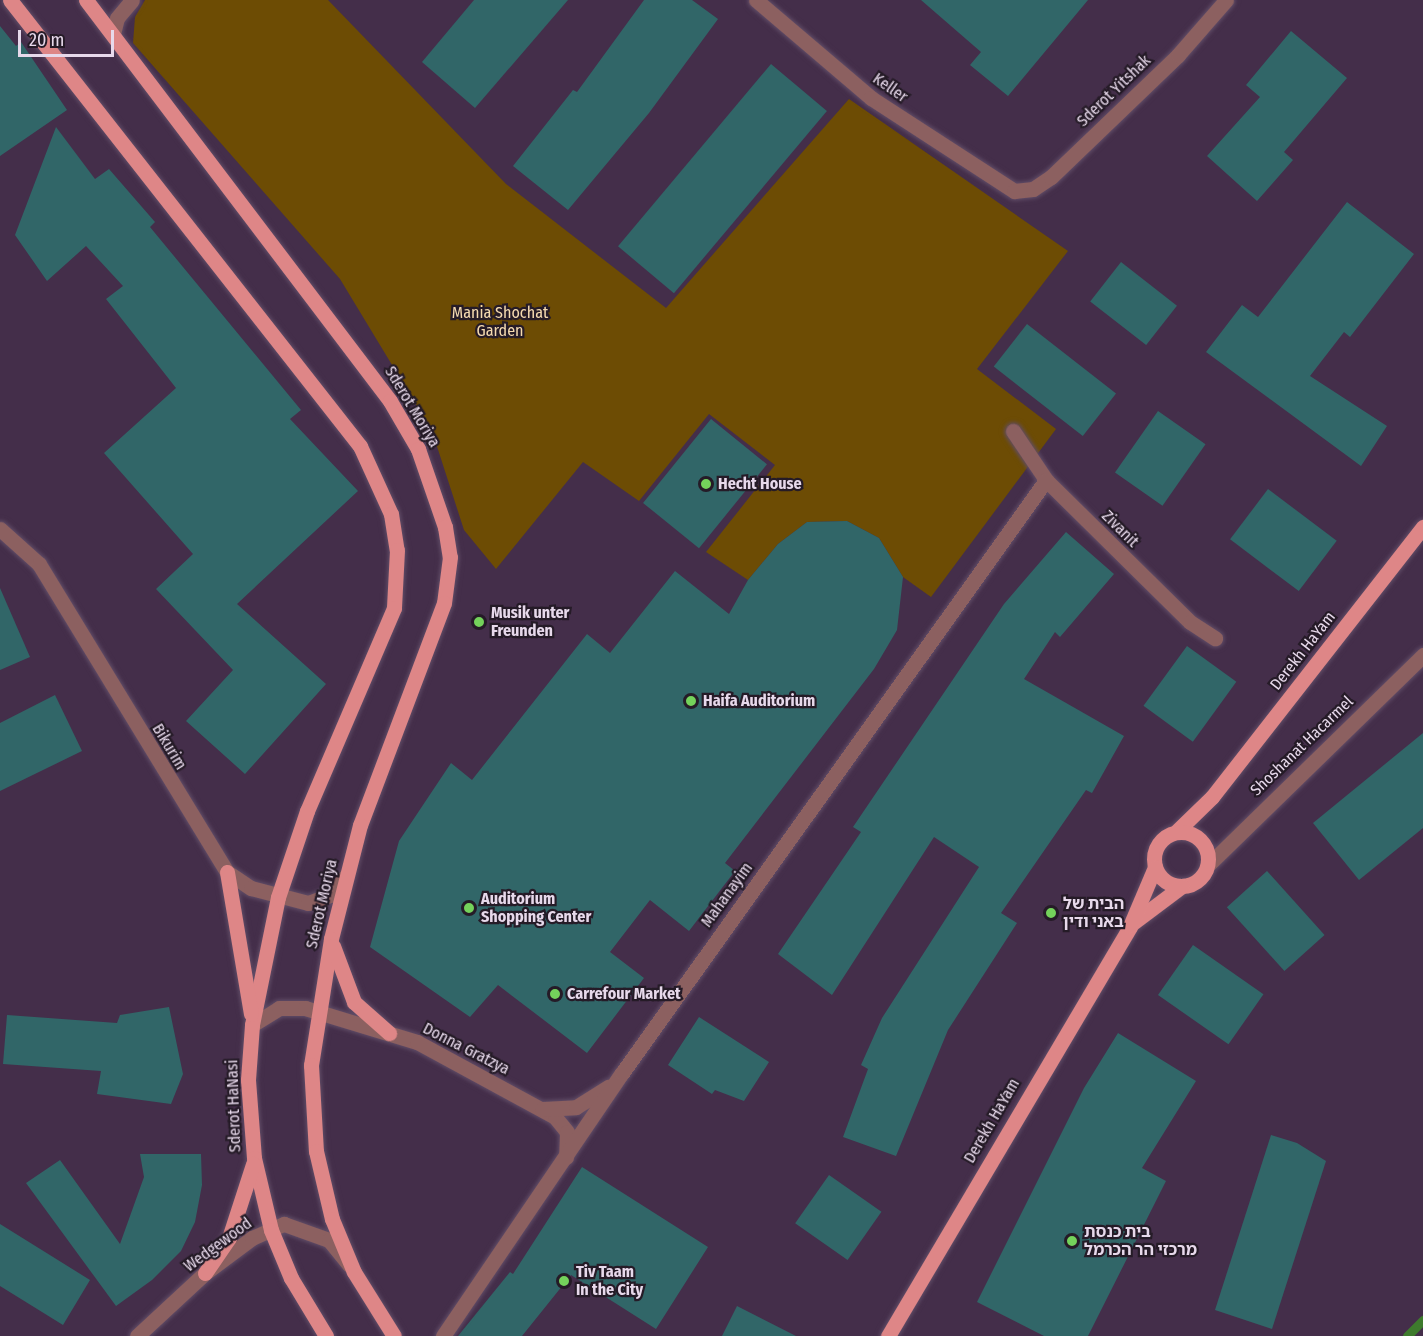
<!DOCTYPE html>
<meta charset="utf-8">
<style>
body{margin:0}
#map{position:relative;width:1423px;height:1336px;overflow:hidden;background:#442e4a;font-family:"Fira Sans Condensed","Noto Sans Hebrew",sans-serif}
div>[style]{position:absolute}
[style*='--x']{left:calc(var(--x)*1px);top:calc(var(--y)*1px);width:calc(var(--w)*1px);rotate:calc(var(--a)*1deg)}
.green>*{inset:0;background:#6d4c04}
.stream>*{height:9px;margin:-4.5px;padding:0 4.5px;transform-origin:4.5px;border-radius:4.5px;background:#3e7b2d}
.building>*{inset:0;background:#316668;transform-origin:0 0}
.roads{filter:drop-shadow(0 0 2px #614d67) drop-shadow(0 0 2px #614d67)}
.minor>*{height:15px;margin:-7.5px;padding:0 7.5px;transform-origin:7.5px;border-radius:7.5px;background:#8c6060}
.tertiary>*{height:15px;margin:-7.5px;padding:0 7.5px;transform-origin:7.5px;border-radius:7.5px;background:#8c6060}
.primary>*{height:15px;margin:-7.5px;padding:0 7.5px;transform-origin:7.5px;border-radius:7.5px;background:#de8687}
.primary>.ring{margin:-7.5px;padding:0;box-sizing:content-box;background:none;border:15px solid #de8687;border-radius:50%}
.dots>*{width:16px;height:16px;translate:-50% -50%;box-sizing:border-box;border:3px solid #251b27;border-radius:50%}
span{translate:-50% -50%;white-space:nowrap;text-align:center;line-height:1.15;-webkit-text-stroke:4.5px #251b27;paint-order:stroke}
.street-label{font-size:16px;color:#e7d9eb}
.park-label{font-size:16px;color:#f6dbb0}
.poi-label{font-size:16px;color:#e7d9eb;font-weight:700}
.left{translate:0 -50%;text-align:left}
.scale{position:absolute;left:18px;top:30px;width:96px;height:27px;box-sizing:border-box;border:3px solid #e7d9eb;border-top:0;padding-left:8px;font-size:18px;line-height:21px;white-space:nowrap;color:#e7d9eb;-webkit-text-stroke:4px #251b27;paint-order:stroke}
</style>
<div id="map">
<div class="green">
<div style="clip-path:polygon(145px 0,328px 0,506px 184px,666px 308px,849px 99px,1068px 251px,977px 369px,1056px 429px,931px 597px,903px 577px,879px 538px,847px 521px,807px 522px,778px 544px,748px 580px,706px 552px,775px 465px,709px 414px,639px 501px,583px 462px,496px 569px,464px 530px,432px 431px,340px 279px,133px 43px,135px 17px)"></div>
</div>
<div class="stream">
<div style="--x:1407;--y:1336;--w:23;--a:-45"></div>
</div>
<div class="building">
<div style="clip-path:polygon(474px 0,568px 0,475px 108px,422px 62px)"></div>
<div style="clip-path:polygon(644px 0,692px 0,718px 19px,649px 113px,568px 210px,513px 166px,573px 90px,577px 92px)"></div>
<div style="clip-path:polygon(921px 0,1088px 0,1008px 96px,970px 65px,981px 52px)"></div>
<div style="clip-path:polygon(0 26px,16px 46px,21px 42px,67px 110px,0 156px)"></div>
<div style="clip-path:polygon(1291px 31px,1347px 78px,1284px 152px,1293px 160px,1257px 201px,1207px 156px,1260px 97px,1246px 85px)"></div>
<div style="left:771px;top:64px;width:73px;height:238px;rotate:40deg"></div>
<div style="clip-path:polygon(56px 127px,95px 179px,109px 169px,155px 222px,150px 227px,301px 410px,290px 419px,358px 491px,237px 604px,326px 684px,245px 774px,186px 721px,233px 670px,156px 589px,193px 554px,104px 453px,176px 388px,106px 299px,123px 286px,86px 246px,47px 281px,15px 235px)"></div>
<div style="clip-path:polygon(1347px 202px,1414px 254px,1350px 337px,1344px 332px,1310px 376px,1387px 426px,1361px 466px,1206px 352px,1242px 305px,1258px 317px)"></div>
<div style="left:1121px;top:262px;width:71px;height:50px;rotate:38deg"></div>
<div style="left:1027px;top:324px;width:113px;height:54px;rotate:38deg"></div>
<div style="left:1158px;top:411px;width:58px;height:75px;rotate:35deg"></div>
<div style="left:711px;top:419px;width:72px;height:108px;rotate:39deg"></div>
<div style="left:1268px;top:489px;width:86px;height:63px;rotate:37deg"></div>
<div style="clip-path:polygon(847px 521px,879px 538px,903px 577px,897px 630px,874px 669px,725px 863px,735px 871px,689px 931px,650px 900px,610px 952px,644px 978px,587px 1053px,498px 985px,470px 1017px,370px 947px,399px 841px,451px 763px,472px 780px,587px 634px,610px 653px,675px 571px,729px 614px,748px 580px,778px 544px,807px 522px)"></div>
<div style="clip-path:polygon(1066px 532px,1114px 574px,1060px 637px,1055px 632px,1024px 679px,1124px 736px,1092px 793px,1086px 790px,1001px 913px,1017px 923px,948px 1030px,896px 1156px,843px 1137px,868px 1069px,861px 1065px,882px 1018px,979px 867px,934px 837px,832px 995px,778px 954px,861px 832px,853px 827px,1004px 604px)"></div>
<div style="clip-path:polygon(0 588px,30px 657px,0 670px)"></div>
<div style="left:1187px;top:646px;width:61px;height:74px;rotate:36deg"></div>
<div style="clip-path:polygon(55px 695px,82px 751px,0 791px,0 723px)"></div>
<div style="clip-path:polygon(1423px 733px,1423px 828px,1359px 880px,1313px 823px)"></div>
<div style="left:1267px;top:871px;width:86px;height:54px;rotate:48deg"></div>
<div style="left:1193px;top:945px;width:86px;height:61px;rotate:35deg"></div>
<div style="clip-path:polygon(169px 1007px,183px 1074px,171px 1104px,97px 1094px,101px 1071px,3px 1064px,7px 1015px,117px 1023px,120px 1015px)"></div>
<div style="clip-path:polygon(699px 1017px,769px 1062px,744px 1101px,715px 1090px,712px 1094px,668px 1065px)"></div>
<div style="clip-path:polygon(1118px 1033px,1196px 1081px,1142px 1168px,1166px 1181px,1088px 1336px,1044px 1336px,977px 1302px,1084px 1088px)"></div>
<div style="clip-path:polygon(1271px 1135px,1297px 1143px,1326px 1161px,1272px 1329px,1215px 1310px)"></div>
<div style="clip-path:polygon(140px 1154px,201px 1154px,202px 1185px,195px 1222px,181px 1251px,152px 1280px,116px 1306px,26px 1183px,60px 1160px,120px 1244px,144px 1177px)"></div>
<div style="clip-path:polygon(582px 1167px,708px 1247px,656px 1329px,571px 1275px,522px 1336px,458px 1336px,510px 1272px,513px 1274px)"></div>
<div style="left:829px;top:1175px;width:64px;height:59px;rotate:35deg"></div>
<div style="clip-path:polygon(0 1224px,90px 1280px,63px 1325px,0 1286px)"></div>
<div style="clip-path:polygon(737px 1306px,796px 1336px,722px 1336px)"></div>
</div>
<div class="roads">
<div class="minor">
<div style="--x:756;--y:0;--w:151;--a:40.4"></div>
<div style="--x:871;--y:98;--w:171;--a:33"></div>
<div style="--x:1014;--y:191;--w:19;--a:-6"></div>
<div style="--x:1033;--y:189;--w:22;--a:-34"></div>
<div style="--x:1051;--y:177;--w:176;--a:-43.8"></div>
<div style="--x:1178;--y:55;--w:73;--a:-48.9"></div>
<div style="--x:113;--y:34;--w:16;--a:-76"></div>
<div style="--x:117;--y:18;--w:23;--a:-50"></div>
<div style="--x:1013;--y:431;--w:59;--a:56"></div>
<div style="--x:1046;--y:480;--w:202;--a:44.6"></div>
<div style="--x:1190;--y:622;--w:30;--a:33"></div>
<div style="--x:0;--y:529;--w:52;--a:41.9"></div>
<div style="--x:39;--y:564;--w:361;--a:58.6"></div>
<div style="--x:227;--y:872;--w:29;--a:34"></div>
<div style="--x:251;--y:888;--w:59;--a:14.7"></div>
<div style="--x:308;--y:903;--w:23;--a:-20"></div>
<div style="--x:330;--y:895;--w:26;--a:-50"></div>
<div style="--x:1208;--y:865;--w:301;--a:-44.3"></div>
<div style="--x:252;--y:1025;--w:32;--a:-32"></div>
<div style="--x:279;--y:1008;--w:26;--a:0"></div>
<div style="--x:305;--y:1008;--w:117;--a:16.9"></div>
<div style="--x:417;--y:1042;--w:157;--a:28.5"></div>
<div style="--x:555;--y:1117;--w:19;--a:51"></div>
<div style="--x:567;--y:1132;--w:25;--a:92"></div>
<div style="--x:542;--y:1109;--w:34;--a:-3"></div>
<div style="--x:576;--y:1107;--w:38;--a:-32"></div>
<div style="--x:443;--y:1336;--w:318;--a:-55.8"></div>
<div style="--x:622;--y:1073;--w:729;--a:-54.43"></div>
</div>
<div class="tertiary">
<div style="--x:137;--y:1336;--w:93;--a:-42.8"></div>
<div style="--x:205;--y:1273;--w:59;--a:-36.7"></div>
<div style="--x:252;--y:1238;--w:35;--a:-24"></div>
<div style="--x:284;--y:1224;--w:48;--a:19.6"></div>
<div style="--x:329;--y:1240;--w:32;--a:51"></div>
</div>
<div class="primary">
<div style="--x:10;--y:0;--w:567;--a:51.88"></div>
<div style="--x:360;--y:446;--w:75;--a:65.5"></div>
<div style="--x:391;--y:514;--w:36;--a:81"></div>
<div style="--x:397;--y:550;--w:58;--a:93"></div>
<div style="--x:394;--y:608;--w:221;--a:113.2"></div>
<div style="--x:307;--y:811;--w:91;--a:108.6"></div>
<div style="--x:278;--y:897;--w:131;--a:101.5"></div>
<div style="--x:252;--y:1025;--w:55;--a:94.2"></div>
<div style="--x:248;--y:1080;--w:78;--a:85.6"></div>
<div style="--x:254;--y:1158;--w:74;--a:76.7"></div>
<div style="--x:271;--y:1230;--w:52;--a:67.4"></div>
<div style="--x:291;--y:1278;--w:68;--a:58.9"></div>
<div style="--x:86;--y:0;--w:503;--a:52.83"></div>
<div style="--x:390;--y:401;--w:56;--a:59.7"></div>
<div style="--x:418;--y:449;--w:83;--a:70.9"></div>
<div style="--x:445;--y:527;--w:30;--a:81"></div>
<div style="--x:450;--y:557;--w:46;--a:97.4"></div>
<div style="--x:444;--y:603;--w:237;--a:110.7"></div>
<div style="--x:360;--y:825;--w:118;--a:104.3"></div>
<div style="--x:331;--y:939;--w:128;--a:99"></div>
<div style="--x:311;--y:1065;--w:86;--a:86.7"></div>
<div style="--x:316;--y:1151;--w:70;--a:76.8"></div>
<div style="--x:332;--y:1219;--w:57;--a:67.5"></div>
<div style="--x:354;--y:1272;--w:75;--a:58"></div>
<div style="--x:1177;--y:831;--w:49;--a:-44.2"></div>
<div style="--x:1212;--y:797;--w:343;--a:-52"></div>
<div class="ring" style="left:1154px;top:832px;width:39px;height:39px"></div>
<div style="--x:227;--y:872;--w:144;--a:80.4"></div>
<div style="--x:1134;--y:922;--w:60;--a:-36.9"></div>
<div style="--x:333;--y:946;--w:60;--a:69.4"></div>
<div style="--x:354;--y:1002;--w:47;--a:41.5"></div>
<div style="--x:205;--y:1273;--w:42;--a:-55.6"></div>
<div style="--x:229;--y:1238;--w:78;--a:-72"></div>
<div style="--x:888;--y:1336;--w:476;--a:-59.4"></div>
<div style="--x:1130;--y:926;--w:64;--a:-67"></div>
</div>
</div>
<div class="dots">
<div style="left:706px;top:484px;background:#74d25b"></div>
<div style="left:479px;top:622px;background:#74d25b"></div>
<div style="left:691px;top:701px;background:#74d25b"></div>
<div style="left:469px;top:908px;background:#74d25b"></div>
<div style="left:1051px;top:913px;background:#74d25b"></div>
<div style="left:555px;top:994px;background:#74d25b"></div>
<div style="left:1072px;top:1241px;background:#74d25b"></div>
<div style="left:564px;top:1281px;background:#74d25b"></div>
</div>
<div class="street-label">
<span style="left:890px;top:88px;rotate:35deg">Keller</span>
<span style="left:1114px;top:91px;rotate:-44deg">Sderot Yitshak</span>
<span style="left:412px;top:407px;rotate:59deg">Sderot Moriya</span>
<span style="left:1120px;top:529px;rotate:45deg">Zivanit</span>
<span style="left:1303px;top:651px;rotate:-52deg">Derekh HaYam</span>
<span style="left:1302px;top:746px;rotate:-44deg">Shoshanat Hacarmel</span>
<span style="left:169px;top:747px;rotate:59deg">Bikurim</span>
<span style="left:727px;top:895px;rotate:-54deg">Mahanayim</span>
<span style="left:322px;top:904px;rotate:-77deg">Sderot Moriya</span>
<span style="left:466px;top:1049px;rotate:27deg">Donna Gratzya</span>
<span style="left:234px;top:1106px;rotate:-92deg">Sderot HaNasi</span>
<span style="left:992px;top:1121px;rotate:-60deg">Derekh HaYam</span>
<span style="left:218px;top:1245px;rotate:-36deg">Wedgewood</span>
</div>
<div class="park-label">
<span style="left:500px;top:322px">Mania Shochat<br>Garden</span>
</div>
<div class="poi-label">
<span class="left" style="left:718px;top:484px">Hecht House</span>
<span class="left" style="left:491px;top:622px">Musik unter<br>Freunden</span>
<span class="left" style="left:703px;top:701px">Haifa Auditorium</span>
<span class="left" style="left:481px;top:908px">Auditorium<br>Shopping Center</span>
<span class="left" style="left:1063px;top:913px">הבית של<br>באני ודין</span>
<span class="left" style="left:567px;top:994px">Carrefour Market</span>
<span class="left" style="left:1084px;top:1241px">בית כנסת<br>מרכזי הר הכרמל</span>
<span class="left" style="left:576px;top:1281px">Tiv Taam<br>In the City</span>
</div>
<div class="scale">20 m</div>
</div>
